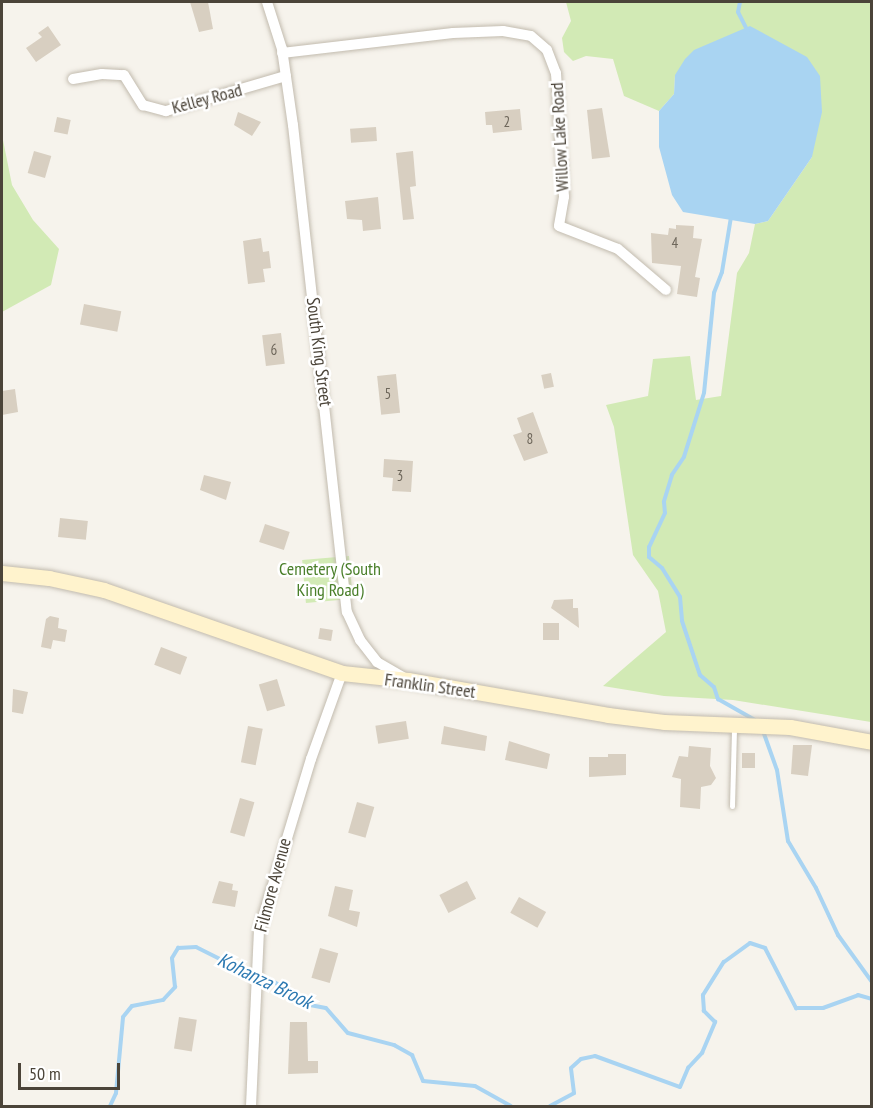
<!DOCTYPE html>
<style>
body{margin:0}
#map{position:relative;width:873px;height:1108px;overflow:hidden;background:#f6f3ec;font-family:"PT Sans Narrow",sans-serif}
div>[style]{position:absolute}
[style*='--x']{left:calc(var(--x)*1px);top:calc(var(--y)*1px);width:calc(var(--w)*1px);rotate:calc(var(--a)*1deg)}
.green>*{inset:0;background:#d2eab5;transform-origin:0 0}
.water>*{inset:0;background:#a9d4f2}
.stream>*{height:4px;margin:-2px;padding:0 2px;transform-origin:2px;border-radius:2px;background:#a9d4f2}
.building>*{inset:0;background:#d8cfc1;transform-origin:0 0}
.roads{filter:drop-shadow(0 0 2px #c2bbae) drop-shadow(0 0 2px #c2bbae)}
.lane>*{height:5px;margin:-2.5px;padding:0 2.5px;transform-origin:2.5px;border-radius:2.5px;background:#fff}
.street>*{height:10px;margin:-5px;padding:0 5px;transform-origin:5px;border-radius:5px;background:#fff}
.secondary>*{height:15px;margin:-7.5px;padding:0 7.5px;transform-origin:7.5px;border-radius:7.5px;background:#fff3cd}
span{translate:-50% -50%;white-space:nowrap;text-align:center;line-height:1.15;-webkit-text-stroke:5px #fff;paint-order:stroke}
.number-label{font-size:15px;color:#6e675b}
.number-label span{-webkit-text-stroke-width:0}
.street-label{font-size:18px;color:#4b4439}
.park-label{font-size:18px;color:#4a7f2a}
.water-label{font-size:20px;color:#2e7ab2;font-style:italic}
.frame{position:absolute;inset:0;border:3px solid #4b4439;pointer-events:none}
.scale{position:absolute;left:18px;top:1063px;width:102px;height:27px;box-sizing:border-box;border:3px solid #4b4439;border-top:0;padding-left:8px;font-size:18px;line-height:21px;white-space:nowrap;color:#4b4439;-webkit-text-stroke:4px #fff;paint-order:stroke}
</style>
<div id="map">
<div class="green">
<div style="clip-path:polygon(566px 2px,871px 2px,871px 722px,733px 700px,664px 696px,603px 686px,666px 632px,658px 591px,633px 555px,614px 427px,606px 405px,648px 396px,653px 359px,690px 356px,696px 400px,721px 396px,737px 273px,749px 253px,755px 224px,768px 221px,812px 157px,675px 75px,674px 94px,659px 111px,624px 96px,613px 59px,586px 56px,573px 61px,564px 52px,562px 38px,571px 21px)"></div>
<div style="clip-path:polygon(2px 135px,12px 185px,33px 220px,59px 249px,51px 285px,2px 312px)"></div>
<div style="left:349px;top:556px;width:43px;height:47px;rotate:85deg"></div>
</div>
<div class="water">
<div style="clip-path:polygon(750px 26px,807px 57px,820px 76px,822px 112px,812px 157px,768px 221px,755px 224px,683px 212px,672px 195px,659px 147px,659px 111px,674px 94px,675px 75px,685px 59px,694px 50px)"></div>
</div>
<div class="stream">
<div style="--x:740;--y:2;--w:10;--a:101"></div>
<div style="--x:738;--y:12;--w:22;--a:63"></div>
<div style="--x:731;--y:217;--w:56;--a:99.3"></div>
<div style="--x:722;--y:272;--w:22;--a:111"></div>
<div style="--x:714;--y:293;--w:100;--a:95.7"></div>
<div style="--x:704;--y:393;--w:67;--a:107.4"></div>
<div style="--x:684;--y:457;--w:22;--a:124"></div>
<div style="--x:672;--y:475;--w:28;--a:107"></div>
<div style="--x:664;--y:502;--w:11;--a:85"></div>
<div style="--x:665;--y:513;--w:38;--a:115"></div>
<div style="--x:649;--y:547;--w:10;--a:90"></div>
<div style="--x:649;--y:557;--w:17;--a:40"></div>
<div style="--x:662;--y:568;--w:34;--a:58"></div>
<div style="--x:680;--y:597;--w:24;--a:85"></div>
<div style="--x:682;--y:621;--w:57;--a:71.6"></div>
<div style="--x:700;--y:675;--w:18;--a:41"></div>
<div style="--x:714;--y:687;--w:13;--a:72"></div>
<div style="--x:718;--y:699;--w:43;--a:29.6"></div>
<div style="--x:763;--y:731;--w:41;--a:70.3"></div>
<div style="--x:777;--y:770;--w:72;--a:81.2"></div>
<div style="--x:788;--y:841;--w:55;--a:59.2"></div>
<div style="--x:816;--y:888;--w:52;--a:64.9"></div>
<div style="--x:838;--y:935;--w:58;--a:54.1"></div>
<div style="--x:110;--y:1106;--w:14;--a:-65"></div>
<div style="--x:116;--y:1093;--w:76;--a:-84.7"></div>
<div style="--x:123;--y:1017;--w:14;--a:-51"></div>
<div style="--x:132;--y:1006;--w:32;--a:-11"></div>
<div style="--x:163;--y:1000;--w:18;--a:-47"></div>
<div style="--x:175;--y:987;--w:29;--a:-96"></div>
<div style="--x:172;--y:958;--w:12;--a:-59"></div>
<div style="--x:178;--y:948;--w:18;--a:-3"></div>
<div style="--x:196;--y:947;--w:49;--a:26.6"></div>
<div style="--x:240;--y:969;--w:29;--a:18"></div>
<div style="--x:268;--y:978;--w:50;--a:32.7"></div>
<div style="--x:310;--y:1005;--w:16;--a:11"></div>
<div style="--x:326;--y:1008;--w:33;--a:49"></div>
<div style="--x:348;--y:1033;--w:48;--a:14.6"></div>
<div style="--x:394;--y:1045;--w:21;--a:29"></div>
<div style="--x:412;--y:1055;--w:28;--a:67"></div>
<div style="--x:423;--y:1081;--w:52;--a:5.5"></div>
<div style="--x:475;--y:1086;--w:41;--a:29.1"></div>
<div style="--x:550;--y:1106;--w:27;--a:-28"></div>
<div style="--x:574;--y:1093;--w:25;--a:-97"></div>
<div style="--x:571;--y:1068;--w:13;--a:-42"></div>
<div style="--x:581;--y:1059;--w:14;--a:-12"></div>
<div style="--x:595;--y:1056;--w:90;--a:20"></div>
<div style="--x:680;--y:1087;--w:21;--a:-67"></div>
<div style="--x:688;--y:1068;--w:21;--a:-47"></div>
<div style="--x:702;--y:1053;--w:34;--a:-67"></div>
<div style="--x:715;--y:1022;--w:16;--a:-135"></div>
<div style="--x:704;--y:1011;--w:16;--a:-94"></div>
<div style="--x:703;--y:995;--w:39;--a:-58"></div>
<div style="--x:724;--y:962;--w:32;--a:-36"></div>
<div style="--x:750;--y:943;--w:16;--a:18"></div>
<div style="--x:765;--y:948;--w:68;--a:62.7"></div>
<div style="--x:796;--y:1008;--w:27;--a:0"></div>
<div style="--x:823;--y:1008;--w:37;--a:-20"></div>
<div style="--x:858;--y:995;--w:15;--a:16"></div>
</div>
<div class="building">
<div style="clip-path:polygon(190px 2px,208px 2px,213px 29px,199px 32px)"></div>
<div style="clip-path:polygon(48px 26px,61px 45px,36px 62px,26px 48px,42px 37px,38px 33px)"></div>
<div style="clip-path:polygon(602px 108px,610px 157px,592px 159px,587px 110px)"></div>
<div style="clip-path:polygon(520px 109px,522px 130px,493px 133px,492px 125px,486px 125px,485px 112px)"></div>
<div style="clip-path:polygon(238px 112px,261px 122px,252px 136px,234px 125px)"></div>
<div style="left:57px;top:117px;width:14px;height:15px;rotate:12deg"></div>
<div style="left:376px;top:127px;width:14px;height:26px;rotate:86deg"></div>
<div style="left:34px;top:151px;width:18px;height:23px;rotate:16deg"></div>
<div style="clip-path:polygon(413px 151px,416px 186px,410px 187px,414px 219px,403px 220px,396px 153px)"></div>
<div style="clip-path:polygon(378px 197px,381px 229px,363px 231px,362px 220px,347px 219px,345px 201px)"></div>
<div style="clip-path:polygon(676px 225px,694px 226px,693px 238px,702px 239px,695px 277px,700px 278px,697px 297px,677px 294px,681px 266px,652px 263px,651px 233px,668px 235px,669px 228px,676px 229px)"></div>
<div style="clip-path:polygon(261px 238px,263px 252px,269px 251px,271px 268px,263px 269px,265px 282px,248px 284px,243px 241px)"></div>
<div style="left:84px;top:304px;width:38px;height:21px;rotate:11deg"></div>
<div style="left:281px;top:333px;width:31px;height:19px;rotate:83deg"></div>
<div style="left:551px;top:373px;width:14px;height:10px;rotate:78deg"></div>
<div style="left:396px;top:374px;width:39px;height:19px;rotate:84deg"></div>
<div style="clip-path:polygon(15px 389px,18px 412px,2px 415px,2px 391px)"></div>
<div style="clip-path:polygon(533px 412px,548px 453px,524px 461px,513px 435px,522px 432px,517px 418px)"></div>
<div style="clip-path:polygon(384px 459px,413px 461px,411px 492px,392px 491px,393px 478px,383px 477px)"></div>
<div style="clip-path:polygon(204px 475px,231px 482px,226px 500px,200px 490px)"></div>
<div style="left:60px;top:518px;width:28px;height:19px;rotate:6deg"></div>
<div style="left:265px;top:524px;width:26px;height:19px;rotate:18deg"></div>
<div style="clip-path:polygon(573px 599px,573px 608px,578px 608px,579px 628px,551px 608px,554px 600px)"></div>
<div style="clip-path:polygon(50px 616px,59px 618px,58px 628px,67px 630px,65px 642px,53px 640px,51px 649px,41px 647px,46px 619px)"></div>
<div style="left:543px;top:623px;width:16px;height:17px"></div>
<div style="left:320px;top:628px;width:13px;height:11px;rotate:9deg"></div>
<div style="left:161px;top:647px;width:28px;height:19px;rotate:21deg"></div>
<div style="left:277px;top:679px;width:28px;height:19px;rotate:73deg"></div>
<div style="clip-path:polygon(13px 689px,28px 692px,23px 714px,12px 712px)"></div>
<div style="left:406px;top:721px;width:18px;height:31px;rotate:81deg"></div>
<div style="left:248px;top:726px;width:15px;height:37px;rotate:11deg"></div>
<div style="clip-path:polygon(444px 726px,487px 736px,485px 751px,441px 744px)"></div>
<div style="clip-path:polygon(509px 741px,550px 754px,547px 769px,505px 760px)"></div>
<div style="clip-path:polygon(793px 745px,812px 745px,808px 776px,791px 774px)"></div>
<div style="clip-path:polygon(689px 746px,711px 748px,710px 766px,716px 778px,711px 785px,701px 787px,700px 809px,680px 807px,681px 779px,672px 777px,679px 756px,688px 757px)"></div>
<div style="left:742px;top:753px;width:13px;height:15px"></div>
<div style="clip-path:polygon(608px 754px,626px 754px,626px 775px,589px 777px,589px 757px,608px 757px)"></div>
<div style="left:240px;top:798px;width:15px;height:36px;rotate:16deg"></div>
<div style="left:357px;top:802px;width:18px;height:32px;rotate:16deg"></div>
<div style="clip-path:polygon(219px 881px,233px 884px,232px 890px,238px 891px,235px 907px,212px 903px)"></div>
<div style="left:467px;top:881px;width:20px;height:31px;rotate:63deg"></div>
<div style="clip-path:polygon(335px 886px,353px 890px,349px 910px,360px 912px,357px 927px,328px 916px)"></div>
<div style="left:519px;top:897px;width:31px;height:18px;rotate:29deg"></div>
<div style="left:320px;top:948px;width:19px;height:31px;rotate:16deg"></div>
<div style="left:179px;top:1017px;width:18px;height:32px;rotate:9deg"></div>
<div style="clip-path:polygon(290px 1022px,307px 1022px,308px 1061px,318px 1061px,318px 1073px,288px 1074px)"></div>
</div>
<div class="roads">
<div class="lane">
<div style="--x:732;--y:806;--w:79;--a:-88.5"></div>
</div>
<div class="street">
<div style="--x:267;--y:2;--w:49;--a:72.3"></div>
<div style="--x:282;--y:49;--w:77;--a:81.8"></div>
<div style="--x:293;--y:125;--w:490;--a:83.7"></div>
<div style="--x:347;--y:612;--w:31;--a:65"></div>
<div style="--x:360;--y:640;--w:28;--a:52"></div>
<div style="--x:377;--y:662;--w:32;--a:30"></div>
<div style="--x:282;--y:53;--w:172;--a:-6.7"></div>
<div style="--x:453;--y:33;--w:50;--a:-2.3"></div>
<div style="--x:503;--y:31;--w:28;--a:10"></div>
<div style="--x:531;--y:36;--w:21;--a:41"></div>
<div style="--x:547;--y:50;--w:25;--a:69"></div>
<div style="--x:556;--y:73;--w:124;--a:86.3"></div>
<div style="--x:564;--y:197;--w:29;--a:100"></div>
<div style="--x:559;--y:226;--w:63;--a:21.3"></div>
<div style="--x:618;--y:249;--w:63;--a:40.5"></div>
<div style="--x:73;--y:79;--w:29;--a:-10"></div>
<div style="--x:102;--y:74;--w:22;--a:3"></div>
<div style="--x:124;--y:75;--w:36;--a:58"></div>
<div style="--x:143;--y:105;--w:24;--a:15"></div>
<div style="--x:166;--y:111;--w:125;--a:-16.3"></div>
<div style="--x:251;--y:1106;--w:175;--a:-87.4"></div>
<div style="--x:259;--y:931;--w:180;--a:-73.2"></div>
<div style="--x:311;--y:759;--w:91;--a:-70.2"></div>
</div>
<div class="secondary">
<div style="--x:2;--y:573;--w:47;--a:6.1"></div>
<div style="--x:49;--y:578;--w:56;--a:12.3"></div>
<div style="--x:104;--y:590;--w:252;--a:19.2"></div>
<div style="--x:342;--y:673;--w:66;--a:6.1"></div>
<div style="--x:408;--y:680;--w:203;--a:9.9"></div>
<div style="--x:608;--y:715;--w:56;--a:7.1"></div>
<div style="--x:664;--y:722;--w:126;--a:2.3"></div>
<div style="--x:790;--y:727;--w:83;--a:10.4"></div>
</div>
</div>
<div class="number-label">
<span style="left:507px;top:122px">2</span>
<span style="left:675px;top:243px">4</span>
<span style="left:274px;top:350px">6</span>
<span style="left:388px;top:394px">5</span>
<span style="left:530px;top:439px">8</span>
<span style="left:400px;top:476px">3</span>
</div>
<div class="street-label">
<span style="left:207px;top:99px;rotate:-15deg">Kelley Road</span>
<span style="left:560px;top:137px;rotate:-93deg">Willow Lake Road</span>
<span style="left:319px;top:352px;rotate:83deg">South King Street</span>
<span style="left:430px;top:686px;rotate:8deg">Franklin Street</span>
<span style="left:273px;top:885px;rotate:-75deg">Filmore Avenue</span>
</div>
<div class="park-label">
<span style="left:330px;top:580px">Cemetery (South<br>King Road)</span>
</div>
<div class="water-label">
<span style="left:265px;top:981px;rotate:26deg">Kohanza Brook</span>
</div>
<div class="frame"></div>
<div class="scale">50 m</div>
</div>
